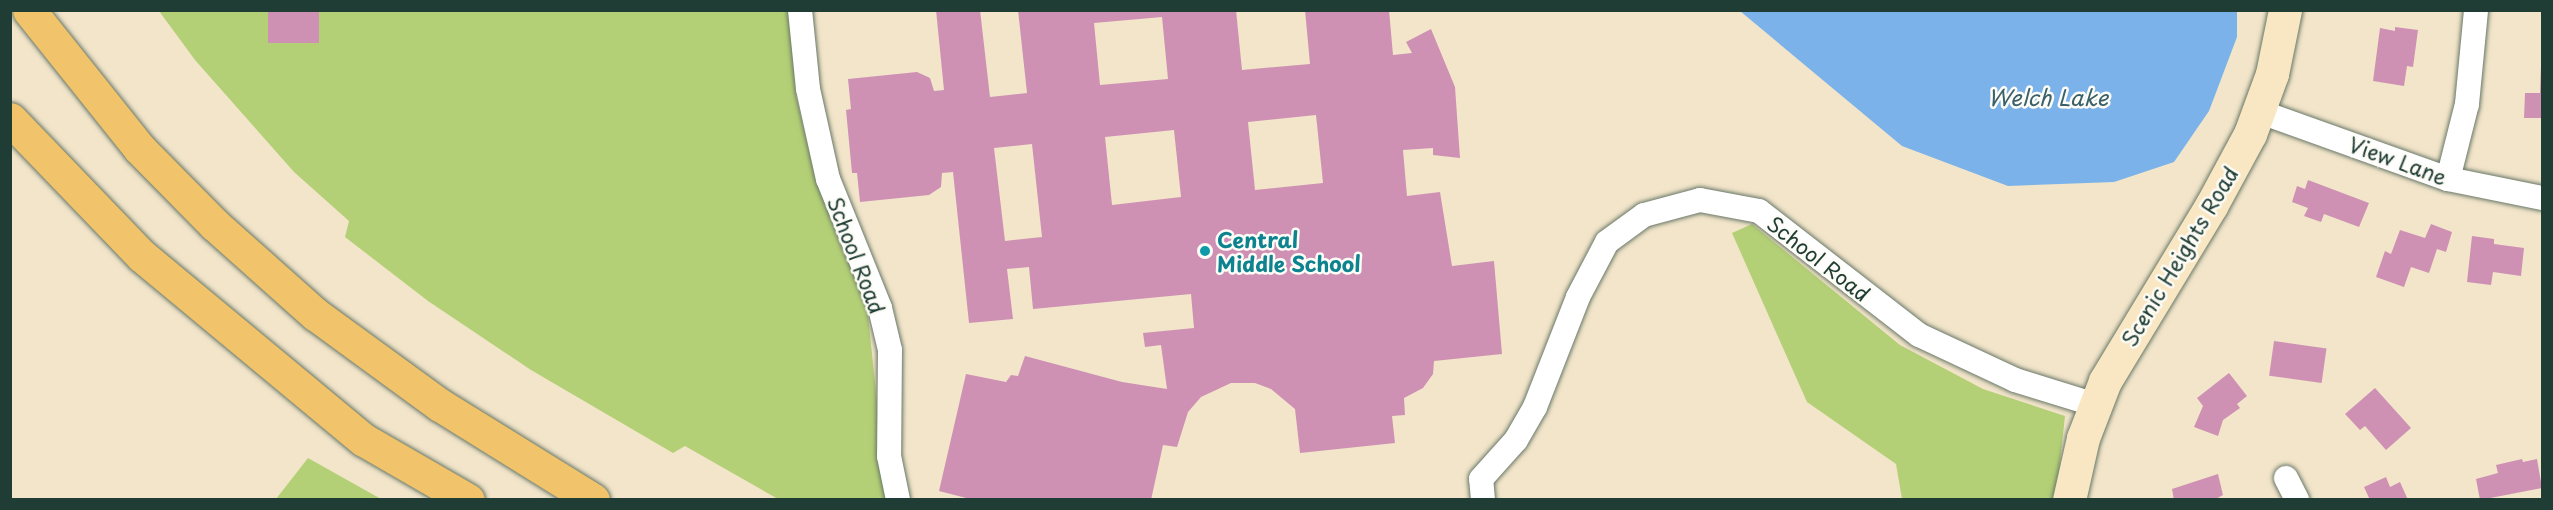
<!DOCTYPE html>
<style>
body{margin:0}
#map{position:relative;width:2553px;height:510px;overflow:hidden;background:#f2e5ca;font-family:"Playpen Sans",sans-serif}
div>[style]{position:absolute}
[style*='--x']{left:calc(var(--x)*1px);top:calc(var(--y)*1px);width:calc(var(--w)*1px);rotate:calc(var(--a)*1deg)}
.green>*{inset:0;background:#b4d076}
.water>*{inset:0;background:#7ab2e9}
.building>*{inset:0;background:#ce91b4;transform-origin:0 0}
.roads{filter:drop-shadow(0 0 2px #697868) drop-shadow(0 0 2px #697868)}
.street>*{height:24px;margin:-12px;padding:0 12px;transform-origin:12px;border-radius:12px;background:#fff}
.secondary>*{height:33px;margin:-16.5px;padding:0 16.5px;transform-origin:16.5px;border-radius:16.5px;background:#f9e7c3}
.highway>*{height:33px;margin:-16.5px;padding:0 16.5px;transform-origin:16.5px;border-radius:16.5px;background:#f1c36a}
.dots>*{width:16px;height:16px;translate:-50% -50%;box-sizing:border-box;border:3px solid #fdfcf7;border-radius:50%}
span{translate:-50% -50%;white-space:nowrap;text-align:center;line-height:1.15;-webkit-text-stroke:5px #fdfcf7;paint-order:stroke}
.street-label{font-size:21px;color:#1f3d34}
.culture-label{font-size:21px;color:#0d838f;font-weight:700}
.left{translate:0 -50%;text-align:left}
.water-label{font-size:22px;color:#3a606a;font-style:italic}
.frame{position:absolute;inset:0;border:12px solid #1f3d34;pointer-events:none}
</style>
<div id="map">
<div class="green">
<div style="clip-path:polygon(159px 11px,789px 11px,796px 96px,816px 180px,842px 249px,866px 296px,887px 499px,778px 499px,685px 446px,673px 453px,531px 370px,428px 301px,345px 237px,349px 221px,294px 172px,195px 60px)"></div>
<div style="clip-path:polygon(1752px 224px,1900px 345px,1983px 389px,2065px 416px,2056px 499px,1902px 499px,1896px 464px,1807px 402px,1732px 233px)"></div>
<div style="clip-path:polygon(308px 458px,381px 499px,276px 499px)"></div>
</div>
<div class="water">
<div style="clip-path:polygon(1740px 11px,2237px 11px,2237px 37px,2209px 111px,2174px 162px,2114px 182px,2008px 186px,1902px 146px)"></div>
</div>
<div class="building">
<div style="left:268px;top:10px;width:51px;height:33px"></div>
<div style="clip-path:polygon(evenodd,936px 10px,980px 10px,990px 97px,1027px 93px,1018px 10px,1236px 10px,1242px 70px,1310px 64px,1305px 10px,1389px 10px,1393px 55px,1412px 53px,1406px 42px,1431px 29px,1455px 87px,1460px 158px,1433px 155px,1433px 148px,1403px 150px,1407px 196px,1440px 192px,1452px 266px,1494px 261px,1502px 354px,1434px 361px,1433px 374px,1423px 388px,1404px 398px,1405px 415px,1392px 416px,1395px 443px,1300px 453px,1295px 409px,1271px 389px,1255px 383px,1231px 383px,1201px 397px,1188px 412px,1177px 447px,1163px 445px,1151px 500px,974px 500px,939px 491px,966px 374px,1006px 382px,1011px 375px,1018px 376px,1025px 356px,1122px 382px,1167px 389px,1161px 345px,1145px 347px,1143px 333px,1194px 328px,1191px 294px,1033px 309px,1029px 267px,1007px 269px,1013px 319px,969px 323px,953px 172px,942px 173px,941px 187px,929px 195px,860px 202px,857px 173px,852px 173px,846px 110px,851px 109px,848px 79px,917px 72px,930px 78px,934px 91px,944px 90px,936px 10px,1162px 17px,1168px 79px,1100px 85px,1094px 23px,1162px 17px,936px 10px,1316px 115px,1323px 183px,1255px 190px,1248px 122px,1316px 115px,936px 10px,1174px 130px,1181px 197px,1112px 205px,1105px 137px,1174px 130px,936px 10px,1032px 144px,1042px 237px,1005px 241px,994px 148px,1032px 144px)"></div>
<div style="clip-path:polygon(2395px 27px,2418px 30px,2413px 67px,2407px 66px,2404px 86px,2373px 81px,2380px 28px,2395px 31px)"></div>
<div style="clip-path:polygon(2541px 66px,2542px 118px,2524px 118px,2525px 93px,2540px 93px)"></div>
<div style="clip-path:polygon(2308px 180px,2369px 203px,2359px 227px,2324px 214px,2321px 222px,2304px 216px,2308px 208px,2292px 202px,2297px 186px,2305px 189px)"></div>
<div style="clip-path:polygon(2431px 224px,2452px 232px,2446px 252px,2437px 249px,2429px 273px,2411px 267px,2404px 287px,2376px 277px,2385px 251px,2391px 254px,2400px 230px,2425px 238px)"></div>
<div style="clip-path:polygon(2472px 236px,2494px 239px,2494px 244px,2524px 248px,2521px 276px,2493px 272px,2491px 285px,2467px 282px)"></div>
<div style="left:2274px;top:341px;width:53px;height:35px;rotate:8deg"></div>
<div style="clip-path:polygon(2229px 373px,2247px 396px,2237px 404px,2240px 408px,2223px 420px,2218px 436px,2194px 427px,2203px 406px,2197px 398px)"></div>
<div style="clip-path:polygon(2375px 388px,2411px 428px,2386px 450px,2365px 426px,2360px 430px,2345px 414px)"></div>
<div style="clip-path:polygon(2522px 459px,2523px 462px,2537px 459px,2542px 488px,2480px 500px,2476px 479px,2498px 473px,2496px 465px)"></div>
<div style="clip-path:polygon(2218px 474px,2223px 495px,2214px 500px,2174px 500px,2172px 489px)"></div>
<div style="clip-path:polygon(2386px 477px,2390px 487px,2400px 482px,2408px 500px,2370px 500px,2364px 487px)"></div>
</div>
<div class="roads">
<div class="street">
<div style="--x:800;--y:10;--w:79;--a:84.2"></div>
<div style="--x:808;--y:89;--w:92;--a:77.5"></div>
<div style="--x:828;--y:179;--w:139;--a:68"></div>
<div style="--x:880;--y:308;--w:43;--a:76.6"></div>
<div style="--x:890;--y:350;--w:106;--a:90.5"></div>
<div style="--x:889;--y:456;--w:45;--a:78.4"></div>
<div style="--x:2258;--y:111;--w:202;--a:19.7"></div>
<div style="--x:2448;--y:179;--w:96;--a:11.4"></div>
<div style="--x:2448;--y:179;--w:77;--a:-75.8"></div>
<div style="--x:2467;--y:104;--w:94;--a:-84.5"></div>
<div style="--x:2286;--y:478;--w:25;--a:63"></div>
<div style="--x:1483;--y:500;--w:21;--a:-95"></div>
<div style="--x:1481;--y:479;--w:52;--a:-48.1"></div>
<div style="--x:1516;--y:440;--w:38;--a:-60"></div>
<div style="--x:1535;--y:407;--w:118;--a:-68.6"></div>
<div style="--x:1578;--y:297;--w:62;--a:-62.2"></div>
<div style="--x:1607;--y:242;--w:46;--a:-36.1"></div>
<div style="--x:1644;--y:215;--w:58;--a:-15"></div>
<div style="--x:1700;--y:200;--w:60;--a:10.6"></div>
<div style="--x:1759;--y:211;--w:202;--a:37.8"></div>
<div style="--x:1919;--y:335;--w:106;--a:25.1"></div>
<div style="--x:2015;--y:380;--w:85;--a:17.2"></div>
</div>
<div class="secondary">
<div style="--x:2069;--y:500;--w:64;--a:-77.3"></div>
<div style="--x:2083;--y:438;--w:61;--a:-68.9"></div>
<div style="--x:2105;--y:381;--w:205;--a:-58.8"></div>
<div style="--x:2211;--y:206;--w:82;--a:-61.6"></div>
<div style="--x:2250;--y:134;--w:64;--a:-69.9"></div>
<div style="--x:2272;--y:74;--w:65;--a:-78.5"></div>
</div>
<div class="highway">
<div style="--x:29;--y:10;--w:176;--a:51.4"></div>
<div style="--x:139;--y:148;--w:108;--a:45.4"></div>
<div style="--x:215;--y:225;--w:134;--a:41.7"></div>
<div style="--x:315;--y:314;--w:155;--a:36.1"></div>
<div style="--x:440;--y:405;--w:180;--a:31.8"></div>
<div style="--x:10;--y:119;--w:190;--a:46.1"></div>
<div style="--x:142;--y:256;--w:288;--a:39.7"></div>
<div style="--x:364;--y:440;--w:120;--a:30"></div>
</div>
</div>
<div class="dots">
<div style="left:1205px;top:251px;background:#0f9aa8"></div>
</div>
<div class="street-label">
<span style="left:2398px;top:160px;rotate:20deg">View Lane</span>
<span style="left:857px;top:255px;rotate:69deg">School Road</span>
<span style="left:2179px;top:256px;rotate:-59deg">Scenic Heights Road</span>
<span style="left:1819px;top:258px;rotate:38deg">School Road</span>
</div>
<div class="culture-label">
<span class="left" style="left:1217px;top:251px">Central<br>Middle School</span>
</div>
<div class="water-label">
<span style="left:2048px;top:97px">Welch Lake</span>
</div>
<div class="frame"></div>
</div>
